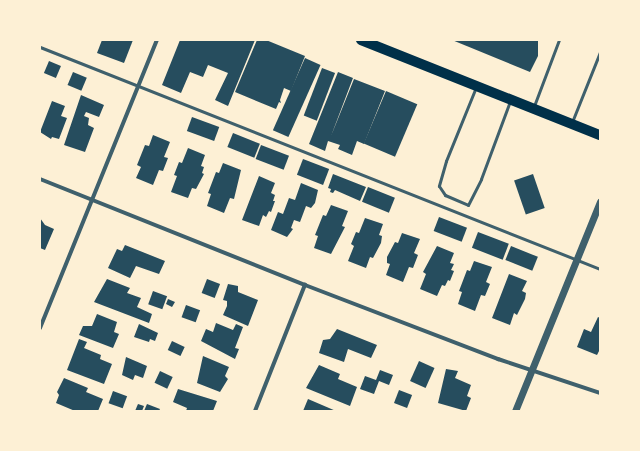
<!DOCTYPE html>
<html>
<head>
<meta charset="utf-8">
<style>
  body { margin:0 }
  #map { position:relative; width:640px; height:451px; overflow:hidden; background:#fdf0d5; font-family:Mulish,sans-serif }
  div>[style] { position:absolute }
  .building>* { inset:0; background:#264d5e; transform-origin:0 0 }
  .service>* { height:3px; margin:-1.5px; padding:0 1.5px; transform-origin:1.5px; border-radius:1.5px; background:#3f606c }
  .minor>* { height:4px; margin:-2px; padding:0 2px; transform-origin:2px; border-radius:2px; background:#3f606c }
  .tertiary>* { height:7px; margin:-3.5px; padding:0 3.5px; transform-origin:3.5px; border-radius:3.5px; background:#3f606c }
  .primary>* { height:10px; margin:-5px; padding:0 5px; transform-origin:5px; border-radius:5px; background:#003049 }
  span { translate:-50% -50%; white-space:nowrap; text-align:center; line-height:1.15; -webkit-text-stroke:3.5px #fdf0d5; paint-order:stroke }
  .frame { position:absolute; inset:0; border:41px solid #fdf0d5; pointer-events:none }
</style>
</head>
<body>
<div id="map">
  <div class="building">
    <i style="clip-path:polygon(102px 40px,133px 40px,124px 63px,97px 53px)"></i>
    <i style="clip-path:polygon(180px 40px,255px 40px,228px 106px,215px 100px,228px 73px,208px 65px,203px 77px,190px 72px,181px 93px,162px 85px)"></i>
    <i style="clip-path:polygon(257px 40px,266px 40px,305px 56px,291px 91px,284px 88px,280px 100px,281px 103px,279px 102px,276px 109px,235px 92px)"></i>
    <i style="clip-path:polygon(452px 40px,538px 40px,538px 56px,530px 72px)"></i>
    <i style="left:305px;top:58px;width:17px;height:79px;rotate:24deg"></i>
    <i style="left:49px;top:61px;width:13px;height:13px;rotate:23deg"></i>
    <i style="left:322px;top:68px;width:14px;height:51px;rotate:21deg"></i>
    <i style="left:73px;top:72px;width:15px;height:14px;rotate:23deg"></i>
    <i style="clip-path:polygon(338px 72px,353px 78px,331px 136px,354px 79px,385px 91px,364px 144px,357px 141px,352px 155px,338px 149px,340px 145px,328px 141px,325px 151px,309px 144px)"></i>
    <i style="left:386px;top:91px;width:34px;height:57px;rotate:23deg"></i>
    <i style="clip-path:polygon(81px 95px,104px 105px,99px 117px,86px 112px,84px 116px,89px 118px,88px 125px,94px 128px,85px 152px,64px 145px)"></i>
    <i style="clip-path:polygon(52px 101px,65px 106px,61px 116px,67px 118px,59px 139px,52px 137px,51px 139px,40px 132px)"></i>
    <i style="left:192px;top:117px;width:29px;height:15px;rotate:20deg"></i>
    <i style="left:233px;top:133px;width:29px;height:15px;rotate:22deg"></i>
    <i style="clip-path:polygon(153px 135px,170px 142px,164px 157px,168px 158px,163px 171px,159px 170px,153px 185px,136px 178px,141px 167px,137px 165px,145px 145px,149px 146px)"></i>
    <i style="left:261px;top:145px;width:30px;height:15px;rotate:21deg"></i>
    <i style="clip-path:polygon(188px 148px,205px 155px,201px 166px,204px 167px,202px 173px,204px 174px,196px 189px,192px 188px,188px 198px,171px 192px,177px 176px,174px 175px,179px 162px,182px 163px)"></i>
    <i style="left:303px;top:159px;width:28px;height:17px;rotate:21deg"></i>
    <i style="clip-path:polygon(223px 163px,241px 170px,234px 199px,230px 198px,224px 213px,207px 206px,211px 194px,208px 193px,216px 172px,219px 173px)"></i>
    <i style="clip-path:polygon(333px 174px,366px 187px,360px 201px,335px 190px,333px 193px,330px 192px,331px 189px,328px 188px)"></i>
    <i style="left:533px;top:174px;width:36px;height:20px;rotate:71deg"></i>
    <i style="clip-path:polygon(259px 176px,275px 183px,271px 193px,275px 195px,273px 201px,275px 201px,271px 212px,269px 211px,266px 217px,263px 215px,259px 226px,242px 220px)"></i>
    <i style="clip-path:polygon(301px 183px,318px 190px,315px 203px,311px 208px,306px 206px,300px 222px,294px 220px,291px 228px,293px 229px,287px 237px,271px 230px,278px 212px,283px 214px,289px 198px,295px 200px)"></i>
    <i style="left:368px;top:187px;width:29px;height:16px;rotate:22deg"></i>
    <i style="clip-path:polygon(331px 205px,348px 211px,342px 226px,345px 227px,331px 254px,314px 248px,318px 236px,315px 235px,323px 215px,326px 216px)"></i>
    <i style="left:439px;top:217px;width:30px;height:15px;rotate:21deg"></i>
    <i style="clip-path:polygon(40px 218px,45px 225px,54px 229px,45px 250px,40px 248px)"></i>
    <i style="clip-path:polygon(365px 218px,383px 224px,379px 235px,382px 236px,381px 243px,373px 258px,370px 257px,366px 268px,348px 261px,354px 246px,351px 244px,356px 232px,359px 233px)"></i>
    <i style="left:478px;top:232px;width:33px;height:17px;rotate:21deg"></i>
    <i style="clip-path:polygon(402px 233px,420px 239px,414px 253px,418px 255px,413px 268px,409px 267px,403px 282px,386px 275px,390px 264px,387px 263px,387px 257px,395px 242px,398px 243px)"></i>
    <i style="clip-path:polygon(125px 245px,165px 261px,159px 274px,136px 266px,130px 278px,108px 268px,117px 249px,122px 251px)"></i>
    <i style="clip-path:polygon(437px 246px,454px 253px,450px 263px,454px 264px,451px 270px,454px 271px,450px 281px,448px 280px,445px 286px,442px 285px,437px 296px,420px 289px,426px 274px,423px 272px)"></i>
    <i style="left:511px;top:246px;width:29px;height:15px;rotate:22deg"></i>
    <i style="clip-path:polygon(474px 261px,492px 267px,486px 282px,490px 284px,485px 296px,481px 295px,475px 311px,458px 304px,462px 292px,459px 291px,467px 270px,470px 271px)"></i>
    <i style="clip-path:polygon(509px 274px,527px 281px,522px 291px,526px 293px,525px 299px,517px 315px,514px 313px,510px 325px,492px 318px)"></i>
    <i style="clip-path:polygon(107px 279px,130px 288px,127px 293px,141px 298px,137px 307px,152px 314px,149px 323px,94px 302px)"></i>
    <i style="left:207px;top:279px;width:14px;height:15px;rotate:21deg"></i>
    <i style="clip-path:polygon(228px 284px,238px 286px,238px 292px,258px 300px,248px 326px,223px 315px,227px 306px,227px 301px,223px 300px)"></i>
    <i style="left:153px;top:291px;width:15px;height:14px;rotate:20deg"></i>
    <i style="clip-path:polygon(168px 299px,175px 302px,172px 307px,166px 304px)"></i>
    <i style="left:186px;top:305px;width:15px;height:13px;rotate:20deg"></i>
    <i style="clip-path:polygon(97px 314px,117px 322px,114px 332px,119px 334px,113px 348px,79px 335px,83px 326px,92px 326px)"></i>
    <i style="clip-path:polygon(598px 317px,600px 318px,600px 349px,597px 355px,577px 347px,584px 329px,591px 332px)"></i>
    <i style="clip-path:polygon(216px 323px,233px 330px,236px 324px,243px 327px,235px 348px,239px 349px,235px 359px,201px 341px,206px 329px,213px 332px)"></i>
    <i style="clip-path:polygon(139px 324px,158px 333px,155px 341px,150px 339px,149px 342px,134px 337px)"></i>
    <i style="clip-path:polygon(337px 329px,377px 345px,371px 358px,348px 349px,344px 362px,319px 353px,323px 340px,330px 339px)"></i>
    <i style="clip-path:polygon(79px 339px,87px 342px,84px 348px,101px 355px,100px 359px,112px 364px,104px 384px,67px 370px)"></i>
    <i style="left:172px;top:341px;width:14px;height:10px;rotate:25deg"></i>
    <i style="clip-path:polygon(203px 356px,229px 367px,225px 376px,228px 379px,220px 392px,197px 383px)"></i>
    <i style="clip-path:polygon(126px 357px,147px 366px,143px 378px,135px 375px,133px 380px,122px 375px)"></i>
    <i style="left:419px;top:361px;width:17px;height:22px;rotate:24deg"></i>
    <i style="clip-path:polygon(319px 365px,340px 374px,338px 379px,357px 387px,350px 406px,306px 388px)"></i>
    <i style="clip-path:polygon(446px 369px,458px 371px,455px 378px,471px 385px,467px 396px,471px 398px,466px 411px,438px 403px)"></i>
    <i style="clip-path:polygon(380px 370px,393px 375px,389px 385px,379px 381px,374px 394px,360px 389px,365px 376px,376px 380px)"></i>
    <i style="left:160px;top:371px;width:14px;height:13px;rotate:25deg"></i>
    <i style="clip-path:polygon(64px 378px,88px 388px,86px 392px,103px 399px,98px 411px,75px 411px,56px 403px,59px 395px,57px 392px)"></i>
    <i style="clip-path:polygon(178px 389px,217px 401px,213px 411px,186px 411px,187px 408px,173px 402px)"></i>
    <i style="left:399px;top:390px;width:14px;height:14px;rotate:21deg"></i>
    <i style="left:113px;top:391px;width:15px;height:13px;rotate:20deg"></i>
    <i style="clip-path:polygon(308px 399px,336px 411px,303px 411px)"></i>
    <i style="clip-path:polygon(138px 404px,144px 406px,142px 411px,135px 411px)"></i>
    <i style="clip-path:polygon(147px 404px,160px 409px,159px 411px,144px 411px)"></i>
  </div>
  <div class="service">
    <i style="left:40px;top:47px;width:602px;rotate:21.62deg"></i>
    <i style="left:476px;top:87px;width:80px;rotate:112.1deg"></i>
    <i style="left:446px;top:161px;width:26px;rotate:106deg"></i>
    <i style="left:439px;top:186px;width:11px;rotate:56deg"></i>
    <i style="left:445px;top:195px;width:25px;rotate:23deg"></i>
    <i style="left:468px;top:205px;width:29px;rotate:-63deg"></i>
    <i style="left:481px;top:179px;width:83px;rotate:-69.6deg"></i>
    <i style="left:534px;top:106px;width:71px;rotate:-69.3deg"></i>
    <i style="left:572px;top:122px;width:75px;rotate:-68.2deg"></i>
  </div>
  <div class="minor">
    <i style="left:40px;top:179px;width:285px;rotate:21.8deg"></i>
    <i style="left:305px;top:285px;width:207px;rotate:21deg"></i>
    <i style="left:498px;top:359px;width:108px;rotate:18.4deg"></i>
    <i style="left:40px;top:328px;width:311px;rotate:-67.9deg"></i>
    <i style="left:255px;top:411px;width:136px;rotate:-68.4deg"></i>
  </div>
  <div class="tertiary">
    <i style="left:515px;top:411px;width:226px;rotate:-67.9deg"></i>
  </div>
  <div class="primary">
    <i style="left:361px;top:40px;width:257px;rotate:21.7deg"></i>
  </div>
  <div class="frame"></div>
</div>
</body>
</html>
